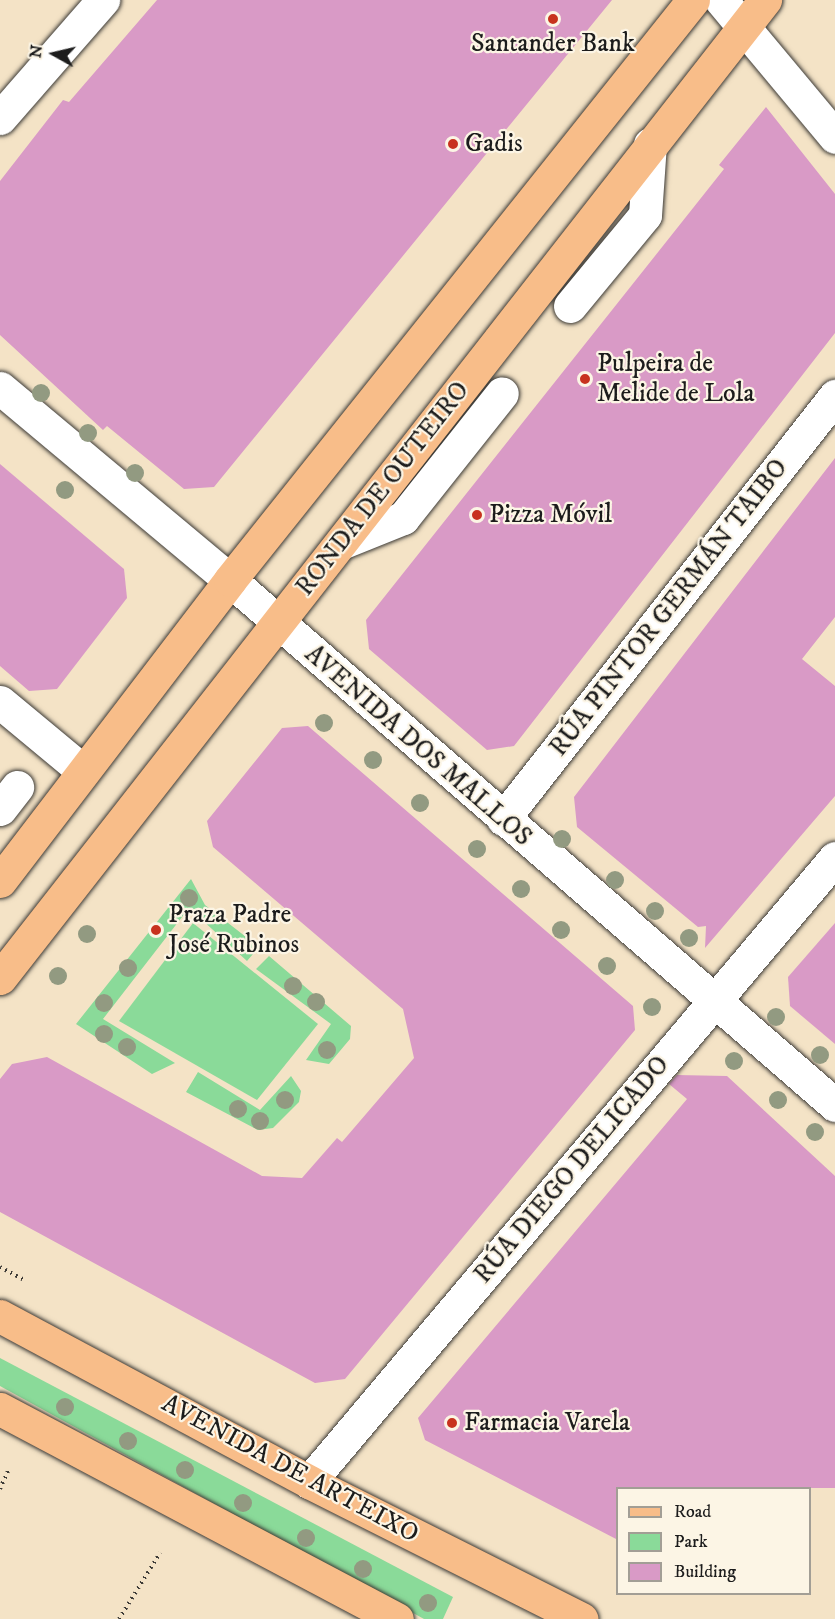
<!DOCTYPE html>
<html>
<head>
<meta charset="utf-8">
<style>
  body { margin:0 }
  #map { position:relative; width:835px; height:1619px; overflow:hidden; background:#f4e3c6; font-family:"IM FELL DW Pica",serif }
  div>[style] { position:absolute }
  .green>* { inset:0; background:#8ada99 }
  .building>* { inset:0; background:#d99ac6 }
  .path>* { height:4px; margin-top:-2px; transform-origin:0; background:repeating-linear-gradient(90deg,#3c3a36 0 1.5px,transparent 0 6px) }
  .roads { filter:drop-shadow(0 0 2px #3c3a36) drop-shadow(0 0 2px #3c3a36) }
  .minor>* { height:33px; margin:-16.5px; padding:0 16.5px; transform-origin:16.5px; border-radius:16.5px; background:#fff }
  .major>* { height:33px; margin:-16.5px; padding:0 16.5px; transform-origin:16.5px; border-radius:16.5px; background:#f8bd89 }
  .trees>* { width:18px; height:18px; margin:-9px; border-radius:50%; background:#929a81 }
  .dots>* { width:16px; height:16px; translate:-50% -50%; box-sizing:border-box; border:3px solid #fcf5e5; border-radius:50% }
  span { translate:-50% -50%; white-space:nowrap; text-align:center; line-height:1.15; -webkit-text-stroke:4.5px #fcf5e5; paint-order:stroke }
  .poi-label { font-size:26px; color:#1c1c1c }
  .left { translate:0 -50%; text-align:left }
  .street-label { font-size:26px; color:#1c1c1c }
  .legend { position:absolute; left:616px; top:1487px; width:195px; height:108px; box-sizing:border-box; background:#fcf5e5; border:2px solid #a29e95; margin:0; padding:8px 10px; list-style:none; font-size:18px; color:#1c1c1c }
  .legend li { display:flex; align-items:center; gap:12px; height:30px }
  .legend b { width:30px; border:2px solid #a29e95 }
  .north { position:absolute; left:24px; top:24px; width:60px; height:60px; -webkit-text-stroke:4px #fcf5e5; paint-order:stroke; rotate:278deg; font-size:16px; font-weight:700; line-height:24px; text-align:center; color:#1c1c1c }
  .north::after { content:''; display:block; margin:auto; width:21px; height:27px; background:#1c1c1c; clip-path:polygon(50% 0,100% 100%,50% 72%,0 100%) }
</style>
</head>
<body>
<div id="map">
  <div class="green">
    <i style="clip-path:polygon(191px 879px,205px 905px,259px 947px,247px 961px,189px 908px,103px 1019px,175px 1063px,152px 1074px,76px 1024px)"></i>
    <i style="clip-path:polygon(193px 923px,318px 1024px,257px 1100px,119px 1021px)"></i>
    <i style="clip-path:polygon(269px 956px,351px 1026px,350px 1039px,329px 1064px,306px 1060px,331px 1024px,256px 969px)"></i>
    <i style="clip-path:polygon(198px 1072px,260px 1110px,291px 1076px,301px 1091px,299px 1102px,273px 1128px,258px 1130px,186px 1092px)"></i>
    <i style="clip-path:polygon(0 1358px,453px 1597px,443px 1619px,424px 1619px,0 1386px)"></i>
  </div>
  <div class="building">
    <i style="clip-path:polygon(157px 0,612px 0,214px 487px,184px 489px,107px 426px,103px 430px,0 335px,0 181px,63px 100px,69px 102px)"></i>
    <i style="clip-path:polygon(766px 107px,835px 194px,835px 333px,514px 746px,487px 750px,369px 649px,366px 620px,724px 169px,719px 165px)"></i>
    <i style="clip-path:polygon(835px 458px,835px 617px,802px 659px,835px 686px,835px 796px,705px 948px,706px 926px,698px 927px,577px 827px,574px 797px)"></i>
    <i style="clip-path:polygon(0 464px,124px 569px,127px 598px,57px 689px,29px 691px,0 666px)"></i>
    <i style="clip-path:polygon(308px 726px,633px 1006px,635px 1030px,345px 1379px,315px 1383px,0 1212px,0 1079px,12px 1064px,47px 1057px,262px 1176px,302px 1178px,337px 1138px,342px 1142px,414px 1058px,403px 1009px,213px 847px,207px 821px,282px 728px)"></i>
    <i style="clip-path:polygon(835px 923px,835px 1044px,790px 1006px,788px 977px)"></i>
    <i style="clip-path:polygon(677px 1075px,727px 1076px,835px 1176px,835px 1488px,618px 1488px,618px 1540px,425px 1440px,418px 1418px,687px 1099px,669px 1084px)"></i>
  </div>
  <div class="path">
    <i style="left:0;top:1267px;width:27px;rotate:28deg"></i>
    <i style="left:0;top:1489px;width:22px;rotate:-66deg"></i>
    <i style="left:119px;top:1619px;width:78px;rotate:-58.2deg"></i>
  </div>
  <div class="roads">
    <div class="minor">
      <i style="left:721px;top:0;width:178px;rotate:50.2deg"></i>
      <i style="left:0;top:118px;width:157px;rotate:-48.9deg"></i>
      <i style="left:570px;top:306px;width:118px;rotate:-50.5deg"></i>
      <i style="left:645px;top:215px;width:71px;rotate:-86deg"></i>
      <i style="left:0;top:388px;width:300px;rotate:39.9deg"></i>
      <i style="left:230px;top:580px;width:801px;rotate:40.95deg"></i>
      <i style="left:341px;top:543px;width:67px;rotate:-22deg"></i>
      <i style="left:403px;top:518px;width:159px;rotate:-51.6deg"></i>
      <i style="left:0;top:702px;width:108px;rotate:39.7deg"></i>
      <i style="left:0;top:809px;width:28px;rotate:-52deg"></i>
      <i style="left:503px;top:819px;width:538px;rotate:-51.87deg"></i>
      <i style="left:309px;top:1482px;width:816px;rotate:-49.87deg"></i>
    </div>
    <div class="major">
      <i style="left:0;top:881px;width:379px;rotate:-52.6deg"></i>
      <i style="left:230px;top:580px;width:742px;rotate:-51.4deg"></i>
      <i style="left:0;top:978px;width:1242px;rotate:-51.97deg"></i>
      <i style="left:0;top:1316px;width:351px;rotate:28.2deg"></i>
      <i style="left:309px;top:1482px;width:305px;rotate:26.7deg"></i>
      <i style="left:0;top:1409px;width:449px;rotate:27.9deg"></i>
    </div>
  </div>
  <div class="trees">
    <i style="left:41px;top:393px"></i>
    <i style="left:88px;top:433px"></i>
    <i style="left:135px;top:473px"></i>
    <i style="left:65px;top:490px"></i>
    <i style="left:324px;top:723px"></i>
    <i style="left:373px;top:760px"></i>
    <i style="left:420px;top:803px"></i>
    <i style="left:562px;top:839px"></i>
    <i style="left:477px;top:849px"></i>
    <i style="left:615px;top:880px"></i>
    <i style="left:521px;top:889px"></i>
    <i style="left:189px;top:898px"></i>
    <i style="left:655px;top:911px"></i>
    <i style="left:561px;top:930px"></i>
    <i style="left:87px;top:934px"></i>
    <i style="left:689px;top:938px"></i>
    <i style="left:607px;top:966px"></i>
    <i style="left:128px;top:968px"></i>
    <i style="left:58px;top:976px"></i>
    <i style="left:293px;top:986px"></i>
    <i style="left:316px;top:1002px"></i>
    <i style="left:104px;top:1003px"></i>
    <i style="left:652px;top:1007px"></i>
    <i style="left:776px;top:1017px"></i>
    <i style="left:104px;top:1034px"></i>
    <i style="left:127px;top:1047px"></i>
    <i style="left:327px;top:1050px"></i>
    <i style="left:820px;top:1055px"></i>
    <i style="left:734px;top:1061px"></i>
    <i style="left:285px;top:1100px"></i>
    <i style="left:778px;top:1100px"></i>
    <i style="left:238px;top:1109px"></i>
    <i style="left:260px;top:1121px"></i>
    <i style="left:815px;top:1132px"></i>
    <i style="left:65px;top:1407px"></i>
    <i style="left:128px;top:1441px"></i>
    <i style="left:185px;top:1470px"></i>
    <i style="left:243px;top:1503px"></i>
    <i style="left:306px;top:1538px"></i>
    <i style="left:363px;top:1569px"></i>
    <i style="left:428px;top:1603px"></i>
  </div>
  <div class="dots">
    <i style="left:553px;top:19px;background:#c8321e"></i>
    <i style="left:453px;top:144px;background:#c8321e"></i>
    <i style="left:585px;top:379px;background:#c8321e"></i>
    <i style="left:477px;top:515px;background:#c8321e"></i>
    <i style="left:156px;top:930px;background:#c8321e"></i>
    <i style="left:452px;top:1423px;background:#c8321e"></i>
  </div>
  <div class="poi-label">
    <span style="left:553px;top:44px">Santander Bank</span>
    <span class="left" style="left:465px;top:144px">Gadis</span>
    <span class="left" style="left:597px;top:379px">Pulpeira de<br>Melide de Lola</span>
    <span class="left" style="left:489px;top:515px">Pizza Móvil</span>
    <span class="left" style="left:168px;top:930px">Praza Padre<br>José Rubinos</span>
    <span class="left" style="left:464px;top:1423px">Farmacia Varela</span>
  </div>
  <div class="street-label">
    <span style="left:383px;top:489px;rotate:-52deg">RONDA DE OUTEIRO</span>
    <span style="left:669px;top:608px;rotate:-52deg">RÚA PINTOR GERMÁN TAIBO</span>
    <span style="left:418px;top:746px;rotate:41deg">AVENIDA DOS MALLOS</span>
    <span style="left:572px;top:1170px;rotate:-50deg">RÚA DIEGO DELICADO</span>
    <span style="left:290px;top:1469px;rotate:28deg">AVENIDA DE ARTEIXO</span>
  </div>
  <ul class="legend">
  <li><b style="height:8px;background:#f8bd89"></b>Road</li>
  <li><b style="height:16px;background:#8ada99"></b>Park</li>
  <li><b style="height:16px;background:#d99ac6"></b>Building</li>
  </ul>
  <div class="north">N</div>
</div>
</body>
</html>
